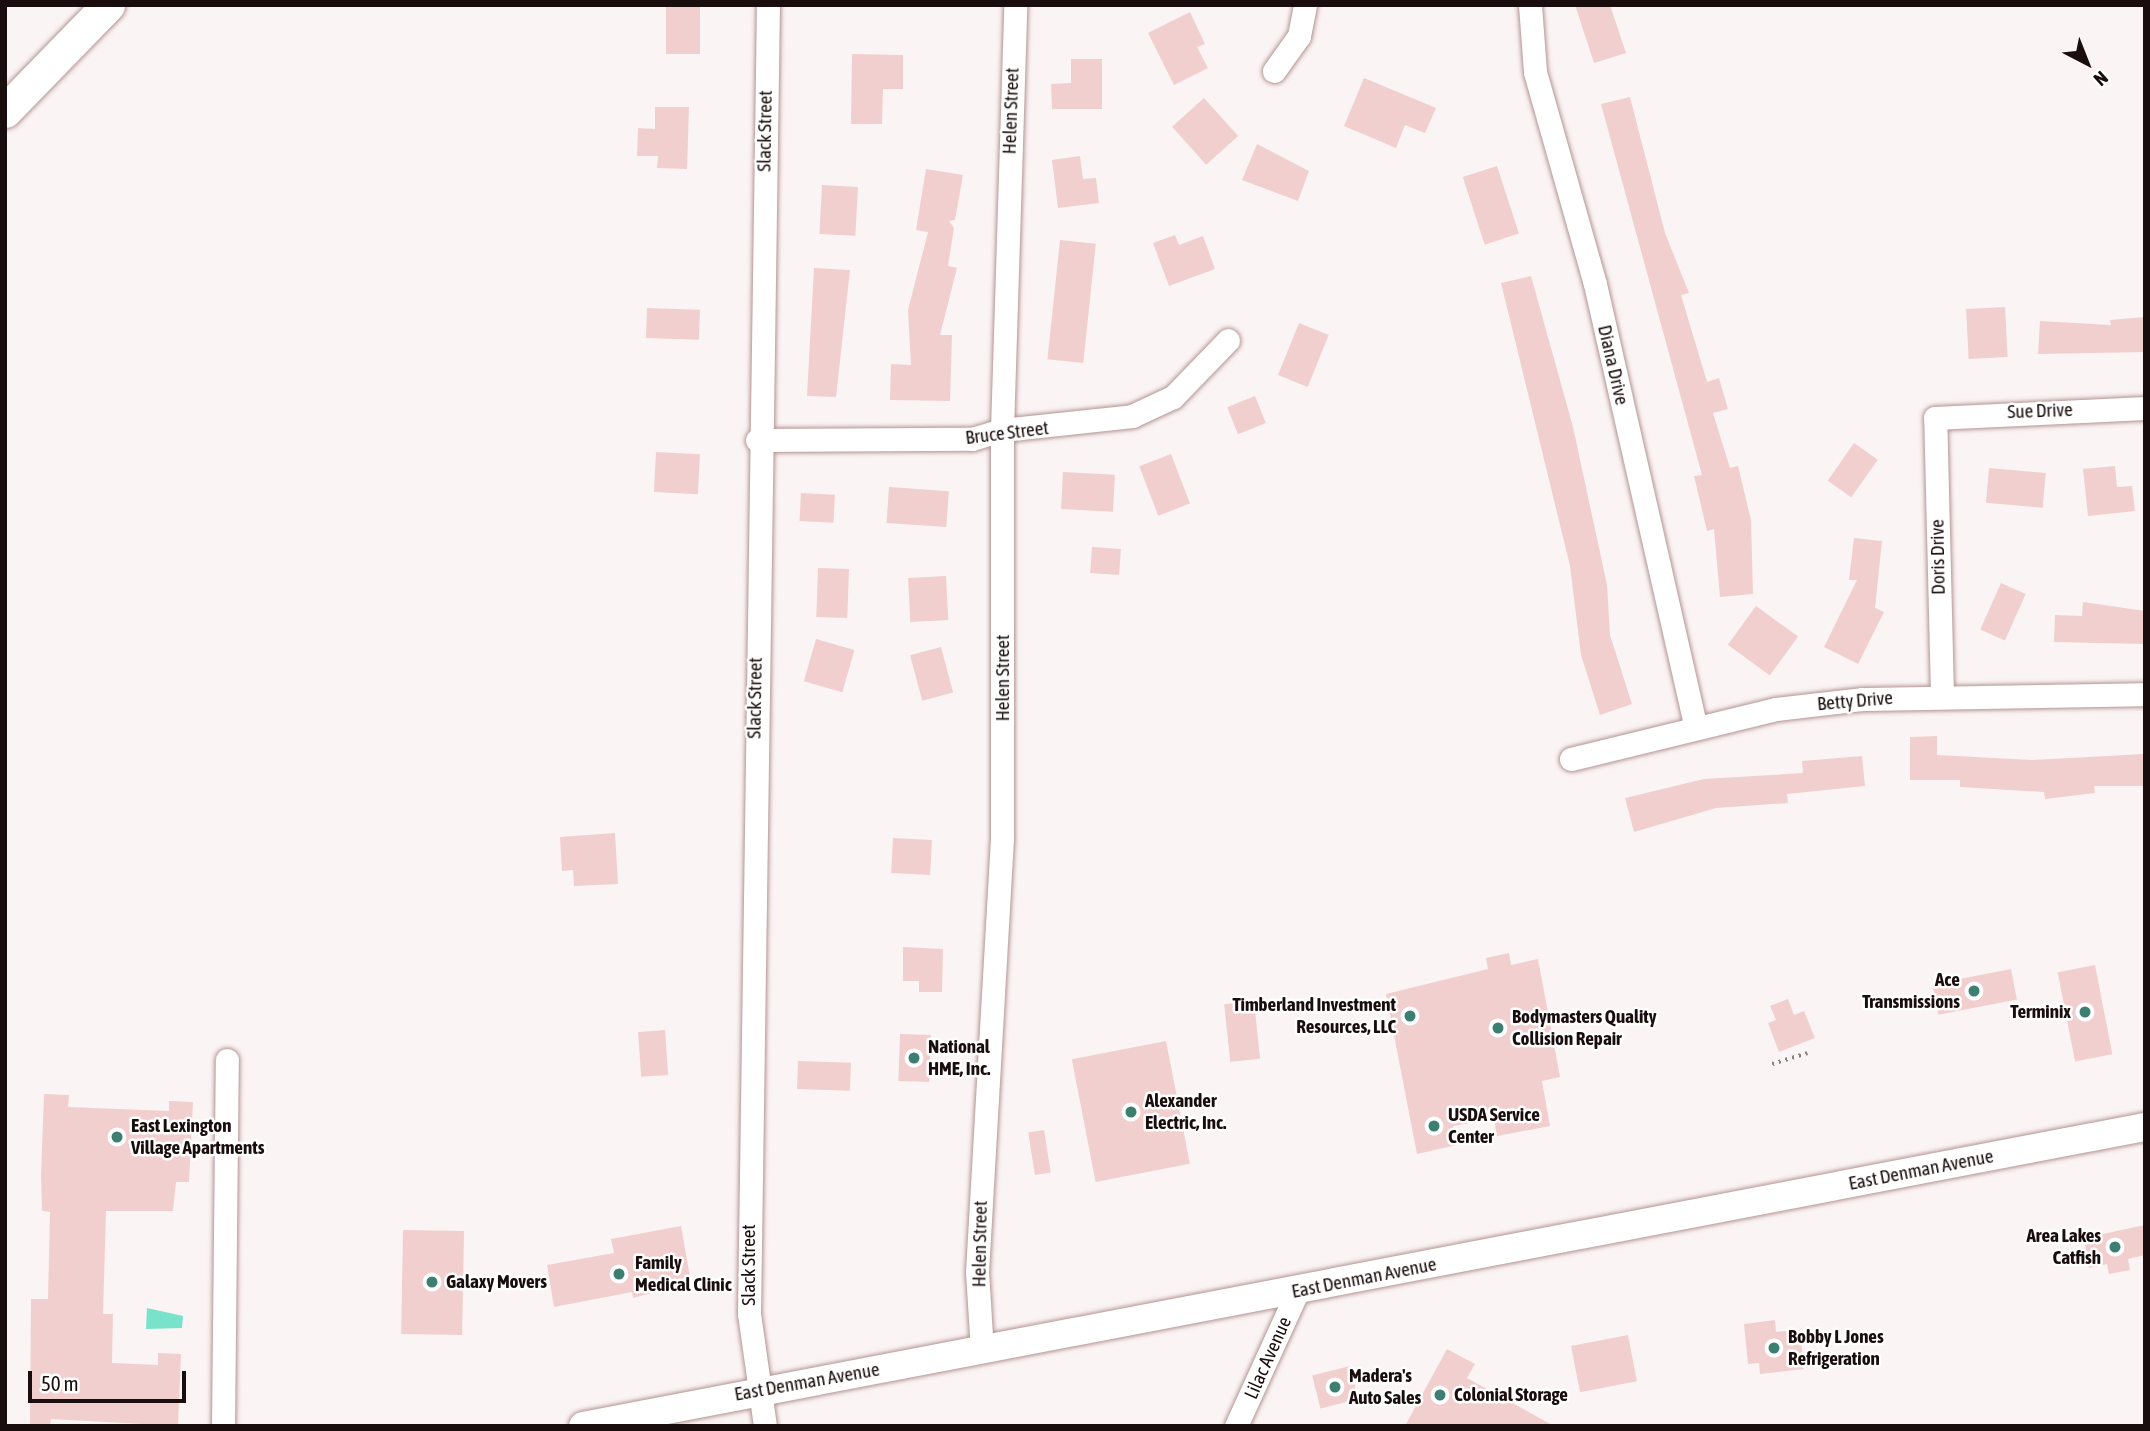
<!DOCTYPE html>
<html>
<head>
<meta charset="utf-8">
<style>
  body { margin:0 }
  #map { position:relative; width:2150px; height:1431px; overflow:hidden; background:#fbf4f4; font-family:"Asap Condensed",sans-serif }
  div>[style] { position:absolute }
  .water>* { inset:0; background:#79e2cb }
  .building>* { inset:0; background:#f1cfce; transform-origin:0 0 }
  .path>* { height:3.5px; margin-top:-1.75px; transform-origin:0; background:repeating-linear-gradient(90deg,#8a8080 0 2px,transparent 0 7px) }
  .roads { filter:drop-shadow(0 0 2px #b49493) drop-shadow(0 0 2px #b49493) }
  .minor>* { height:23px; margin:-11.5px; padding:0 11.5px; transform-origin:11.5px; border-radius:11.5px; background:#fff }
  .major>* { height:28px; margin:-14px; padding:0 14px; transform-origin:14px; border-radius:14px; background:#fff }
  .highway>* { height:33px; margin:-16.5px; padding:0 16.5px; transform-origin:16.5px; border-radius:16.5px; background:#fff }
  .dots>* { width:19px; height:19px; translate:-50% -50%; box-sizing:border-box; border:4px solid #fff; border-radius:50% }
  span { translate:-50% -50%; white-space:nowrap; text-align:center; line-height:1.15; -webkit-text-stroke:5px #fff; paint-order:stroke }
  .street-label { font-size:19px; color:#190d0d }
  .poi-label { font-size:19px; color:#190d0d; font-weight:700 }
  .right { translate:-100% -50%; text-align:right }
  .left { translate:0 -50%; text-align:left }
  .frame { position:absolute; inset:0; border:7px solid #190d0d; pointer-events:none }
  .north { position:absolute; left:2052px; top:28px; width:70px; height:70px; -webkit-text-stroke:5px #fff; paint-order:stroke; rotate:138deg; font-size:19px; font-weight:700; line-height:28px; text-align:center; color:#190d0d }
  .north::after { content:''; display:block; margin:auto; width:24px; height:32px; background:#190d0d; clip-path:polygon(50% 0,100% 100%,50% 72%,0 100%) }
  .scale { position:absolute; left:28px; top:1371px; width:158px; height:32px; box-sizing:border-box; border:4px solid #190d0d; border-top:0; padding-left:9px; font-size:21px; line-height:24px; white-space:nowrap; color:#190d0d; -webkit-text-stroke:5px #fff; paint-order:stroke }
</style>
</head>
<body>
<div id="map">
  <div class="water">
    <i style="clip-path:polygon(147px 1308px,183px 1316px,182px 1328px,146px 1329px)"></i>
  </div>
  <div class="building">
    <i style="left:666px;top:5px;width:34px;height:49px"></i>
    <i style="clip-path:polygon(1575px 5px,1610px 5px,1626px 53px,1594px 63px)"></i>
    <i style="clip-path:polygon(1190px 12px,1205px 44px,1197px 47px,1208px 68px,1174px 85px,1148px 33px)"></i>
    <i style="clip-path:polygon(852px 54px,903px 55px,903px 89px,883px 89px,882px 124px,851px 124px)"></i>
    <i style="clip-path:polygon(1071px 59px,1102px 59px,1102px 109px,1052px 109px,1051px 84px,1071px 83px)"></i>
    <i style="clip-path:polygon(1364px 78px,1436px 108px,1425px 133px,1405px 125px,1396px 148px,1344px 126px)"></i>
    <i style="clip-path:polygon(1630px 97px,1665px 233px,1689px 293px,1681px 295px,1707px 382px,1719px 378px,1728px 409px,1713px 413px,1730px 468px,1738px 466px,1751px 520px,1753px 594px,1720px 597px,1714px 529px,1707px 531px,1694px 476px,1702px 475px,1601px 104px)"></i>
    <i style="left:1204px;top:98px;width:51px;height:43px;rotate:48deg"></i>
    <i style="clip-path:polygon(655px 107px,689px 107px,687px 169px,657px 168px,658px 156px,637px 156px,638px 128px,655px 129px)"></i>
    <i style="clip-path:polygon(1257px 144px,1309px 171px,1298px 201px,1242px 180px)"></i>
    <i style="clip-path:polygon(1080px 156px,1083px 179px,1096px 178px,1099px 203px,1058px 208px,1052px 160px)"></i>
    <i style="left:1497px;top:166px;width:71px;height:36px;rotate:72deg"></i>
    <i style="clip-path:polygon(926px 169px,963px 175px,955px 220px,949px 221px,954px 228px,948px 266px,957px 268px,940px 335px,952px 335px,950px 401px,890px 400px,891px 364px,911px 365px,908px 310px,928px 232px,916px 230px)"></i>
    <i style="left:822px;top:185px;width:36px;height:49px;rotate:3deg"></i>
    <i style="clip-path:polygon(1175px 235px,1179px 245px,1203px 236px,1215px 269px,1169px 286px,1153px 243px)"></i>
    <i style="left:1060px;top:240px;width:36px;height:120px;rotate:6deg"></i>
    <i style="clip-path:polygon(814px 268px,850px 270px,836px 397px,807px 396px)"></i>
    <i style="clip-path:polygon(1531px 276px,1573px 427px,1607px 585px,1610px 635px,1632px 704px,1600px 715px,1581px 655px,1570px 566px,1501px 283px)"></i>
    <i style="left:2005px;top:307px;width:50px;height:39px;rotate:87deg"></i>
    <i style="left:647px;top:308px;width:53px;height:30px;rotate:2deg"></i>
    <i style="clip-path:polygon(2145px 317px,2145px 352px,2038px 354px,2040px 321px,2111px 325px,2110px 320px)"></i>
    <i style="left:1299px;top:323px;width:32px;height:56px;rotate:22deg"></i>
    <i style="left:1255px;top:396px;width:29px;height:30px;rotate:68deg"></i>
    <i style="left:1854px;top:443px;width:29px;height:46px;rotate:35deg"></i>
    <i style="left:656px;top:452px;width:44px;height:40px;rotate:3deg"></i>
    <i style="left:1171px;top:454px;width:53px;height:34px;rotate:69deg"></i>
    <i style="clip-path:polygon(2115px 466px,2117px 487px,2132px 486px,2135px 511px,2088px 516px,2083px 469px)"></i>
    <i style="left:1989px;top:468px;width:57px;height:35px;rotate:5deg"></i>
    <i style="left:1063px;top:472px;width:52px;height:37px;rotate:3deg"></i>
    <i style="left:889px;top:487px;width:60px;height:36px;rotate:4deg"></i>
    <i style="left:801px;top:493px;width:34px;height:28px;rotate:3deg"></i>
    <i style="clip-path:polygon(1854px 538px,1882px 541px,1875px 608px,1884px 612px,1858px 664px,1824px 647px,1857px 580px,1849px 580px)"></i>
    <i style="left:1092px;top:547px;width:29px;height:26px;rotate:4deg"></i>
    <i style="left:818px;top:568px;width:31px;height:49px;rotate:2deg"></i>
    <i style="left:946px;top:576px;width:44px;height:38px;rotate:87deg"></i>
    <i style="left:2001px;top:583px;width:27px;height:51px;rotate:24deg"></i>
    <i style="clip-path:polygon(2083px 602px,2145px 611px,2145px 644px,2054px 642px,2055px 615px,2082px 616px)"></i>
    <i style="left:1756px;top:606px;width:52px;height:48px;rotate:36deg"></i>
    <i style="left:816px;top:639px;width:40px;height:44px;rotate:16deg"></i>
    <i style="left:941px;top:647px;width:47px;height:32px;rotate:75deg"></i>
    <i style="clip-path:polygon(1937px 736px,1937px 755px,2032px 760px,2145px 754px,2145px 786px,2094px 786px,2095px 793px,2045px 799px,2044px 792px,1960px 787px,1960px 780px,1910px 780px,1910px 737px)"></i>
    <i style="clip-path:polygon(1862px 756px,1865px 786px,1787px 794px,1788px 803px,1716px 808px,1634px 832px,1625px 798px,1704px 779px,1803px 773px,1802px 761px)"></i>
    <i style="clip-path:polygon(615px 833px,618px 884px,574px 886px,573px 870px,562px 871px,560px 837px)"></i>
    <i style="left:893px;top:838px;width:39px;height:35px;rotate:3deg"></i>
    <i style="clip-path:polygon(903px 947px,943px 949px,942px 992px,919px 992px,919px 981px,903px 981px)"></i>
    <i style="clip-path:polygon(1509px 953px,1511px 965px,1538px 959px,1560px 1077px,1542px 1081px,1550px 1126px,1497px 1136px,1494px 1119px,1453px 1126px,1457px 1145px,1417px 1154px,1386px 994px,1488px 969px,1486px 958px)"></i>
    <i style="left:2095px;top:965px;width:91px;height:38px;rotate:79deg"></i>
    <i style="left:2011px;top:969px;width:31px;height:80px;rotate:79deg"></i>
    <i style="clip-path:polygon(1788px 999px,1794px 1015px,1804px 1011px,1815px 1038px,1779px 1052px,1768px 1023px,1776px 1020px,1770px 1006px)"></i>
    <i style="left:1254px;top:1001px;width:58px;height:30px;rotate:84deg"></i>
    <i style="left:665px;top:1030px;width:45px;height:27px;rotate:86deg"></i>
    <i style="left:900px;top:1034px;width:31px;height:47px;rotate:2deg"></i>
    <i style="left:1166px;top:1041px;width:125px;height:96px;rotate:79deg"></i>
    <i style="left:798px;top:1061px;width:53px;height:28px;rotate:2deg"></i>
    <i style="clip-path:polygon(44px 1094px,69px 1095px,68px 1107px,169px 1111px,169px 1101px,193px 1102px,189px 1182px,176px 1182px,173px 1211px,106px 1211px,103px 1314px,113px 1314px,112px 1363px,158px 1365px,158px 1353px,181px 1354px,178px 1426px,51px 1419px,50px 1426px,30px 1426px,31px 1299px,48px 1299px,50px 1212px,42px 1211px,41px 1175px)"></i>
    <i style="left:1044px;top:1130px;width:43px;height:16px;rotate:81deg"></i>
    <i style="clip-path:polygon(2145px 1225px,2145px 1255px,2128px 1259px,2130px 1270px,2109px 1274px,2107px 1264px,2089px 1268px,2084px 1238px)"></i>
    <i style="clip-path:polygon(681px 1226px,691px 1282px,633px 1298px,632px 1292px,554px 1307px,547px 1265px,614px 1253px,611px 1239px)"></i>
    <i style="left:403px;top:1230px;width:61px;height:104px;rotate:1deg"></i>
    <i style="clip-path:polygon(1775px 1320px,1776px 1332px,1800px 1330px,1804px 1369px,1760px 1374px,1759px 1363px,1748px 1364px,1744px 1324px)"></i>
    <i style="left:1628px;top:1335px;width:47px;height:58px;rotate:79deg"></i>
    <i style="clip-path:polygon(1447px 1349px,1475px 1364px,1467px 1378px,1554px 1426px,1405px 1426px)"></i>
    <i style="left:1350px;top:1366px;width:34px;height:39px;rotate:76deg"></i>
  </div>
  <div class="path">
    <i style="left:1772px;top:1064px;width:37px;rotate:-17deg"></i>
  </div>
  <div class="roads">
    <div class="minor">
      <i style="left:1530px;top:5px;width:67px;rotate:85.7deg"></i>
      <i style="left:1535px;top:72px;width:220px;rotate:74.2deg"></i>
      <i style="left:1595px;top:284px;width:454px;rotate:77.2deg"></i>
      <i style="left:1274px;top:71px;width:43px;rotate:-54.5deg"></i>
      <i style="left:1299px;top:36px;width:32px;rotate:-79deg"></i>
      <i style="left:757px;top:440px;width:215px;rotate:-0.3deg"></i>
      <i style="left:972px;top:439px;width:31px;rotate:-17deg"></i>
      <i style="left:1002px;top:430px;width:131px;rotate:-6.1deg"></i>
      <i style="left:1132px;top:416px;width:45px;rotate:-24.9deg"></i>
      <i style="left:1173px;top:397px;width:79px;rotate:-46deg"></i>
      <i style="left:1942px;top:695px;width:277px;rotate:-91.4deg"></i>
      <i style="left:1935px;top:418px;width:210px;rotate:-2.7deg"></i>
      <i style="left:1571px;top:759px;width:211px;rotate:-13.7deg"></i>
      <i style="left:1776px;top:709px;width:88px;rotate:-6.6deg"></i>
      <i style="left:1863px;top:699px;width:282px;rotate:-1deg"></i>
      <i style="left:982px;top:1351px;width:79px;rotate:-93.6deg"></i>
      <i style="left:977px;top:1272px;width:434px;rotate:-86.7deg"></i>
      <i style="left:1002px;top:839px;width:409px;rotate:-90deg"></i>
      <i style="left:1002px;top:430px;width:425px;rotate:-88.2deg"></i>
      <i style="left:223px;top:1426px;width:366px;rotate:-89.4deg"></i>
      <i style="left:765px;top:1426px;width:113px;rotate:-98.1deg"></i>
      <i style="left:749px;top:1314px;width:1309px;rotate:-89.17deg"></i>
      <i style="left:1236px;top:1426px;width:149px;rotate:-65.5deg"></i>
    </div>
    <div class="major">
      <i style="left:583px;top:1426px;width:1590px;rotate:-10.84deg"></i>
    </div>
    <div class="highway">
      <i style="left:5px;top:111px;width:148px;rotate:-45.8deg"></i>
    </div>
  </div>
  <div class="dots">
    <i style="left:1974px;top:991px;background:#3c7f71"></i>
    <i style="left:2085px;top:1012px;background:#3c7f71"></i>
    <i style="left:1410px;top:1016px;background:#3c7f71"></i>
    <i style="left:1498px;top:1028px;background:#3c7f71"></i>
    <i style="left:914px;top:1058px;background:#3c7f71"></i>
    <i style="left:1131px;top:1112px;background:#3c7f71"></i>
    <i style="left:1434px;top:1126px;background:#3c7f71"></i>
    <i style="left:117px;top:1137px;background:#3c7f71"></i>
    <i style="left:2115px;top:1247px;background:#3c7f71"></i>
    <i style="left:619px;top:1274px;background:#3c7f71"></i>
    <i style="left:432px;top:1282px;background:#3c7f71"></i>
    <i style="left:1774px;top:1348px;background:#3c7f71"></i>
    <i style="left:1335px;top:1387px;background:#3c7f71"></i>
    <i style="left:1440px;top:1395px;background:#3c7f71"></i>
  </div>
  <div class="street-label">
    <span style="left:1011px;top:111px;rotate:-88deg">Helen Street</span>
    <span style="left:765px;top:131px;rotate:-89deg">Slack Street</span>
    <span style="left:1613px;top:365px;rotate:77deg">Diana Drive</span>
    <span style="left:2040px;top:411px;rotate:-2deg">Sue Drive</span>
    <span style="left:1007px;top:433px;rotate:-7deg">Bruce Street</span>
    <span style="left:1938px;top:557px;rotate:-91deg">Doris Drive</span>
    <span style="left:1003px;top:678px;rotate:-90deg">Helen Street</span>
    <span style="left:755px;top:698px;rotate:-89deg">Slack Street</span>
    <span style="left:1855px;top:701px;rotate:-5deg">Betty Drive</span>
    <span style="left:1921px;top:1170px;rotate:-11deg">East Denman Avenue</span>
    <span style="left:980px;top:1244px;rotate:-89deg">Helen Street</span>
    <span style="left:749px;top:1265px;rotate:-90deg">Slack Street</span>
    <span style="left:1364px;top:1278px;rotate:-11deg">East Denman Avenue</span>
    <span style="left:1268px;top:1358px;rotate:-66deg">Lilac Avenue</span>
    <span style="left:807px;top:1382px;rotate:-10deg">East Denman Avenue</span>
  </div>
  <div class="poi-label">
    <span class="right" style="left:1960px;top:991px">Ace<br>Transmissions</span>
    <span class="right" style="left:1396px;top:1016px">Timberland Investment<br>Resources, LLC</span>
    <span class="right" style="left:2071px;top:1012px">Terminix</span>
    <span class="left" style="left:1512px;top:1028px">Bodymasters Quality<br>Collision Repair</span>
    <span class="left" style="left:928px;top:1058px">National<br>HME, Inc.</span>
    <span class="left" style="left:1145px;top:1112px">Alexander<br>Electric, Inc.</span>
    <span class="left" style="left:1448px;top:1126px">USDA Service<br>Center</span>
    <span class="left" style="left:131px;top:1137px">East Lexington<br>Village Apartments</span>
    <span class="right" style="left:2101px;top:1247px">Area Lakes<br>Catfish</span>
    <span class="left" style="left:635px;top:1274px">Family<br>Medical Clinic</span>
    <span class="left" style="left:446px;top:1282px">Galaxy Movers</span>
    <span class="left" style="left:1788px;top:1348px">Bobby L Jones<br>Refrigeration</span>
    <span class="left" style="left:1349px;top:1387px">Madera's<br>Auto Sales</span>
    <span class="left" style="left:1454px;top:1395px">Colonial Storage</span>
  </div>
  <div class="frame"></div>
  <div class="north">N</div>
  <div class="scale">50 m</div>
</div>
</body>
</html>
